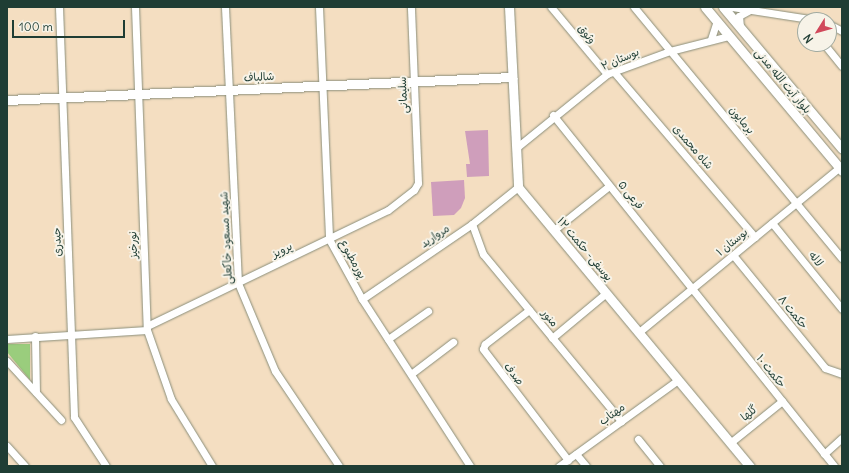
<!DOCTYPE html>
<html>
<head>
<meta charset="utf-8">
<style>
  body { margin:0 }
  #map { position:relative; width:849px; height:473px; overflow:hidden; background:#f4dec1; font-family:Delius,"Playpen Sans Arabic",sans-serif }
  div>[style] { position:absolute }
  .green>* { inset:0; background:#9acd7d }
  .building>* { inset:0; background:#cf9ebb }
  .roads { filter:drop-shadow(0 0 1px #8a8e7a) drop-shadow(0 0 1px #8a8e7a) }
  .minor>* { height:7px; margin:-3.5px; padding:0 3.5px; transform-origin:3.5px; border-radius:3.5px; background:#fff }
  .tertiary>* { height:9px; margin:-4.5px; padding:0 4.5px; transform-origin:4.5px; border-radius:4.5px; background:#fff }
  span { translate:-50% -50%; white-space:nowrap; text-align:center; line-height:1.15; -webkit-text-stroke:4px #f7f3e8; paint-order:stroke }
  .street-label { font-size:11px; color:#1f3d34 }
  .frame { position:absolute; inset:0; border:8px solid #1f3d34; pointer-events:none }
  .north { position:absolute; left:797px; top:12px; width:40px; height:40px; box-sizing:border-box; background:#f7f3e8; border:1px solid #a1aaa0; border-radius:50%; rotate:233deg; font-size:11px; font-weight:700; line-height:16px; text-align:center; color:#1f3d34 }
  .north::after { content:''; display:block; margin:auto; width:14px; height:18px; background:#d1495b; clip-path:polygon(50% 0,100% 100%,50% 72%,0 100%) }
  .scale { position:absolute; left:12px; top:20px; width:113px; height:18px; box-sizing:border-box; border:2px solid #1f3d34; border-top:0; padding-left:5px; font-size:12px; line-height:14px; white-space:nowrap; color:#1f3d34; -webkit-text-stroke:3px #f7f3e8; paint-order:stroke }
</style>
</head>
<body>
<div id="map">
  <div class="green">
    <i style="clip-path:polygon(7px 344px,30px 344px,30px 380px,7px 352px)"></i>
  </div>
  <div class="building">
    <i style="clip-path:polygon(488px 130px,489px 176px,467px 177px,466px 164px,470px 164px,465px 131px)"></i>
    <i style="clip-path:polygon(464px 180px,465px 198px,461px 208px,454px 215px,433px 216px,431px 182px)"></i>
  </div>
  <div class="roads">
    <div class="minor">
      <i style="left:59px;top:7px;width:410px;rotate:87.9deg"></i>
      <i style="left:74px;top:417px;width:59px;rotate:56.9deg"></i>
      <i style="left:135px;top:7px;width:323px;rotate:87.9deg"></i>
      <i style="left:147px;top:330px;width:73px;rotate:70.8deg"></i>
      <i style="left:171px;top:399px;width:79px;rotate:58.5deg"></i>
      <i style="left:225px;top:7px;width:276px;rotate:87.3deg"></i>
      <i style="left:238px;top:283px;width:95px;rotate:67.2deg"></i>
      <i style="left:275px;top:371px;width:115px;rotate:56deg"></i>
      <i style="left:319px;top:7px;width:232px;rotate:87.5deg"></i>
      <i style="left:329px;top:239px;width:68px;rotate:61.2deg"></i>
      <i style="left:362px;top:299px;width:199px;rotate:57.1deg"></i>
      <i style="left:551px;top:7px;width:87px;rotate:50.1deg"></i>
      <i style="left:634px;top:7px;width:326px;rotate:50.4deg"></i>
      <i style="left:732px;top:7px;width:85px;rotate:8.8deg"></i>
      <i style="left:829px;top:24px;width:15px;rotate:28deg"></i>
      <i style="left:740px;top:27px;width:11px;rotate:-95deg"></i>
      <i style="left:739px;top:16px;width:13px;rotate:-29deg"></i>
      <i style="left:711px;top:39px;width:19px;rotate:-72deg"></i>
      <i style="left:824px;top:44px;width:28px;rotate:51deg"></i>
      <i style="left:614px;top:72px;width:217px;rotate:49.5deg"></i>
      <i style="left:553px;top:115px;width:450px;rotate:51.3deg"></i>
      <i style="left:516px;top:148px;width:117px;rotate:-39.1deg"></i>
      <i style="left:607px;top:74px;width:67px;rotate:-20.1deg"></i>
      <i style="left:670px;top:51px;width:61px;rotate:-14.3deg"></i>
      <i style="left:772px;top:223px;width:111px;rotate:50.9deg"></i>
      <i style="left:472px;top:224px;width:32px;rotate:70deg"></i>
      <i style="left:483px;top:254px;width:217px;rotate:50.4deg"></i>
      <i style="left:554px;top:230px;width:70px;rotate:-38.7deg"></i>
      <i style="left:733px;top:255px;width:146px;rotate:50.8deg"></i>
      <i style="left:825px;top:368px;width:18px;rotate:19deg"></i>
      <i style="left:362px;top:299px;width:133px;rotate:-34.3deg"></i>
      <i style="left:472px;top:224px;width:59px;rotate:-38.8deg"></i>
      <i style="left:529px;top:310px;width:56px;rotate:142.3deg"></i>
      <i style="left:485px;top:344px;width:5px;rotate:112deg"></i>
      <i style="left:483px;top:349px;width:140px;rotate:52.6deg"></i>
      <i style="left:147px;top:326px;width:267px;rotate:-25.7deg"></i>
      <i style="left:388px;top:210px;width:33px;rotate:-38deg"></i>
      <i style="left:414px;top:190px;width:8px;rotate:-60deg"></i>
      <i style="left:418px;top:183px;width:176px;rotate:-92.3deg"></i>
      <i style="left:639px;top:332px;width:259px;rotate:-39.4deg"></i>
      <i style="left:35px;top:336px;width:56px;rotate:89deg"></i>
      <i style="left:552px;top:338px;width:70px;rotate:-39.8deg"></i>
      <i style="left:7px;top:339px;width:140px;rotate:-3.7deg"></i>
      <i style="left:388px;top:339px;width:49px;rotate:-35deg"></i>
      <i style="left:7px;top:361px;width:80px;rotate:47.5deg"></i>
      <i style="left:411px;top:374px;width:53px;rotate:-37.3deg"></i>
      <i style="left:638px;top:439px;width:35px;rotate:51deg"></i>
      <i style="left:730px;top:443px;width:67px;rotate:-38.9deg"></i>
      <i style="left:7px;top:446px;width:27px;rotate:48deg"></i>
      <i style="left:576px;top:454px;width:16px;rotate:50deg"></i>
      <i style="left:824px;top:454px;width:24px;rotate:-42deg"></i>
      <i style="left:559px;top:466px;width:147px;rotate:-35.9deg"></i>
    </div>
    <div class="tertiary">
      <i style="left:509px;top:7px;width:180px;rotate:87.1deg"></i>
      <i style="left:518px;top:187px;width:363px;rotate:50.3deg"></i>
      <i style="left:705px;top:7px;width:214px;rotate:50.1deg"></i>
      <i style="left:723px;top:7px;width:185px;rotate:50deg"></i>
      <i style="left:7px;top:100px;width:506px;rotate:-2.61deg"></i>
    </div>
  </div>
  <div class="street-label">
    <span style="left:587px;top:34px;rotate:51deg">وثوق</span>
    <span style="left:620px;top:59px;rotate:-23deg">بوستان ۲</span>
    <span style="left:259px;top:77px;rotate:-3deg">شالباف</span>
    <span style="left:783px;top:81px;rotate:50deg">بلوار آیت الله مدنی</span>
    <span style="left:403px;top:95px;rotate:-93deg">سلیمانی</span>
    <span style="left:742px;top:120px;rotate:50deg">برمایون</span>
    <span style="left:693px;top:147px;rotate:49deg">شاه محمدی</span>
    <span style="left:631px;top:195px;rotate:51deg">فرعی ۵</span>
    <span style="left:435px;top:236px;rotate:-34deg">مروارید</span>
    <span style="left:226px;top:238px;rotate:-93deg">شهید مسعود خاکعلی</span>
    <span style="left:57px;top:242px;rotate:-92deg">حیدری</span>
    <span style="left:732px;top:242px;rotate:-39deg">بوستان ۱</span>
    <span style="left:133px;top:245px;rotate:-92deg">نورخیز</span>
    <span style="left:585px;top:249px;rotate:50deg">یوسفی- حکمت ۱۲</span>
    <span style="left:282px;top:250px;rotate:-26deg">پرویز</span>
    <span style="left:353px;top:259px;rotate:61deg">پورمطبوع</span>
    <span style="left:816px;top:259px;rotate:51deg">لاله</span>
    <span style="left:793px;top:312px;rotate:51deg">حکمت ۸</span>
    <span style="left:550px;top:318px;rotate:51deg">منور</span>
    <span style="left:771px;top:371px;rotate:51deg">حکمت ۱۰</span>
    <span style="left:514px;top:374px;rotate:52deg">صدف</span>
    <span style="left:749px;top:413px;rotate:-39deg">گلها</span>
    <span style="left:612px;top:414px;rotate:-36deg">مهتاب</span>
  </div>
  <div class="frame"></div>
  <div class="north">N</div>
  <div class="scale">100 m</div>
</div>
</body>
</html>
